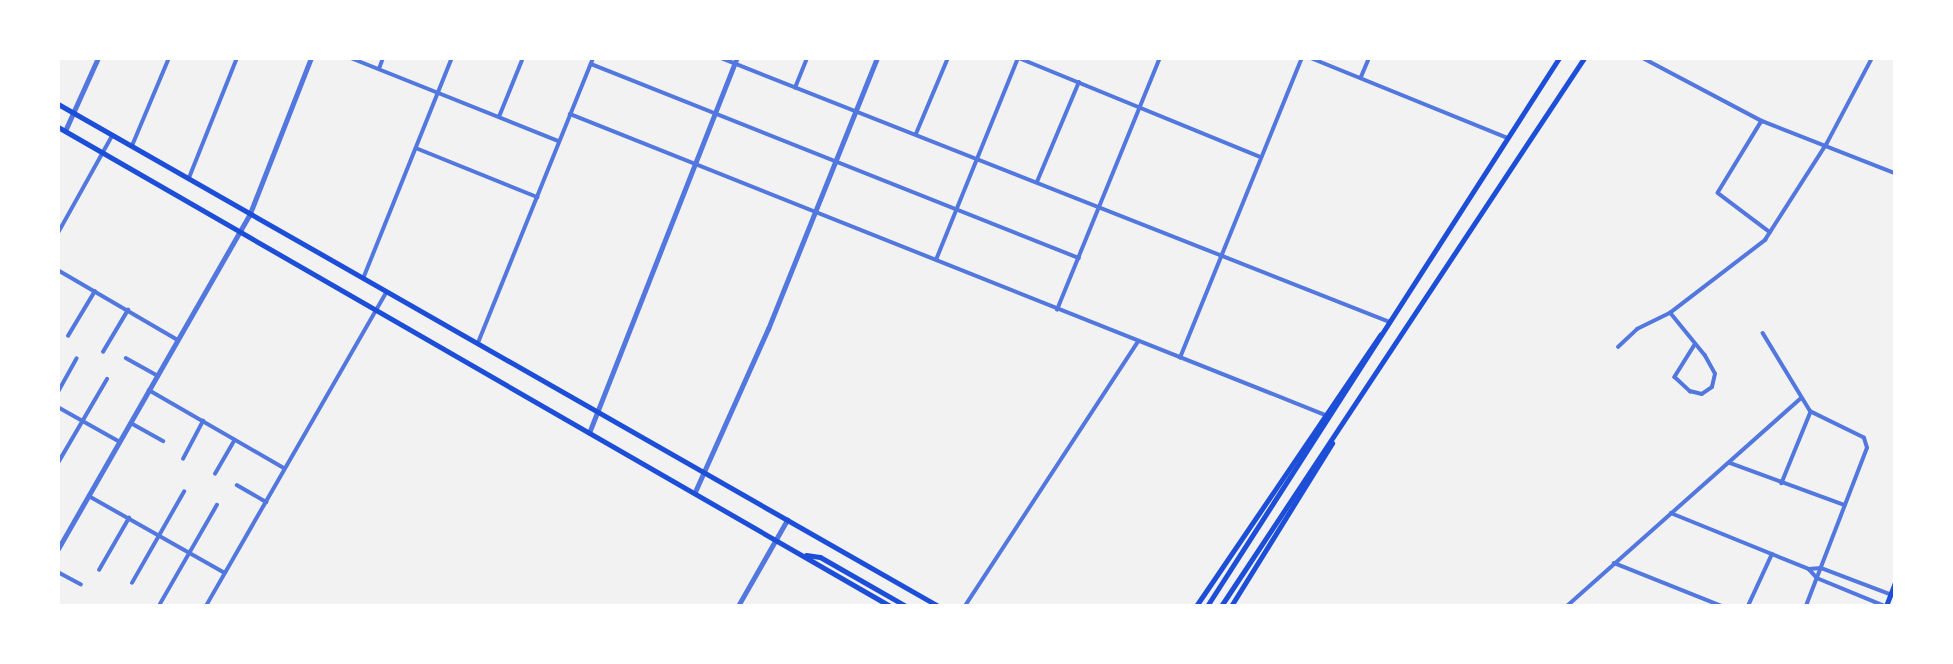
<!DOCTYPE html>
<html>
<head>
<meta charset="utf-8">
<style>
  body { margin:0 }
  #map { position:relative; width:1953px; height:664px; overflow:hidden; background:#f2f2f2; font-family:Commissioner,sans-serif }
  div>[style] { position:absolute }
  .minor>* { height:3.5px; margin:-1.75px; padding:0 1.75px; transform-origin:1.75px; border-radius:1.75px; background:#5277de }
  .tertiary>* { height:4.5px; margin:-2.25px; padding:0 2.25px; transform-origin:2.25px; border-radius:2.25px; background:#5277de }
  .secondary>* { height:4.5px; margin:-2.25px; padding:0 2.25px; transform-origin:2.25px; border-radius:2.25px; background:#1d4ed8 }
  .primary>* { height:5px; margin:-2.5px; padding:0 2.5px; transform-origin:2.5px; border-radius:2.5px; background:#1d4ed8 }
  span { translate:-50% -50%; white-space:nowrap; text-align:center; line-height:1.15; -webkit-text-stroke:5px #fff; paint-order:stroke }
  .frame { position:absolute; inset:0; border:60px solid #fff; pointer-events:none }
</style>
</head>
<body>
<div id="map">
  <div class="minor">
    <i style="left:351px;top:58px;width:224px;rotate:21.8deg"></i>
    <i style="left:721px;top:58px;width:719px;rotate:21.54deg"></i>
    <i style="left:1019px;top:58px;width:261px;rotate:22.3deg"></i>
    <i style="left:1311px;top:58px;width:213px;rotate:22.1deg"></i>
    <i style="left:1643px;top:58px;width:135px;rotate:27.9deg"></i>
    <i style="left:1762px;top:121px;width:143px;rotate:21.4deg"></i>
    <i style="left:591px;top:64px;width:525px;rotate:21.68deg"></i>
    <i style="left:379px;top:69px;width:12px;rotate:-70deg"></i>
    <i style="left:1361px;top:77px;width:21px;rotate:-67deg"></i>
    <i style="left:795px;top:88px;width:32px;rotate:-68deg"></i>
    <i style="left:570px;top:114px;width:811px;rotate:21.72deg"></i>
    <i style="left:499px;top:117px;width:64px;rotate:-67.9deg"></i>
    <i style="left:1762px;top:121px;width:84px;rotate:121.4deg"></i>
    <i style="left:1718px;top:193px;width:65px;rotate:36.9deg"></i>
    <i style="left:916px;top:134px;width:82px;rotate:-67.2deg"></i>
    <i style="left:132px;top:146px;width:95px;rotate:-67.2deg"></i>
    <i style="left:416px;top:148px;width:131px;rotate:22deg"></i>
    <i style="left:189px;top:178px;width:129px;rotate:-68.2deg"></i>
    <i style="left:1037px;top:182px;width:108px;rotate:-67.2deg"></i>
    <i style="left:58px;top:233px;width:111px;rotate:-60.9deg"></i>
    <i style="left:936px;top:260px;width:218px;rotate:-67.9deg"></i>
    <i style="left:58px;top:270px;width:139px;rotate:30.3deg"></i>
    <i style="left:363px;top:279px;width:238px;rotate:-68.1deg"></i>
    <i style="left:1057px;top:310px;width:272px;rotate:-67.8deg"></i>
    <i style="left:1763px;top:333px;width:92px;rotate:58.7deg"></i>
    <i style="left:1811px;top:412px;width:77px;rotate:112.2deg"></i>
    <i style="left:68px;top:336px;width:52px;rotate:-59deg"></i>
    <i style="left:478px;top:343px;width:307px;rotate:-68deg"></i>
    <i style="left:1695px;top:345px;width:38px;rotate:122deg"></i>
    <i style="left:1675px;top:377px;width:21px;rotate:43deg"></i>
    <i style="left:1690px;top:391px;width:12px;rotate:14deg"></i>
    <i style="left:1702px;top:394px;width:12px;rotate:-35deg"></i>
    <i style="left:1712px;top:387px;width:13px;rotate:-77deg"></i>
    <i style="left:1715px;top:374px;width:21px;rotate:-119deg"></i>
    <i style="left:1705px;top:356px;width:55px;rotate:-129.1deg"></i>
    <i style="left:1670px;top:313px;width:120px;rotate:-37.5deg"></i>
    <i style="left:1765px;top:240px;width:115px;rotate:-57.4deg"></i>
    <i style="left:1827px;top:143px;width:96px;rotate:-62.1deg"></i>
    <i style="left:1618px;top:347px;width:26px;rotate:-43deg"></i>
    <i style="left:1637px;top:329px;width:37px;rotate:-26deg"></i>
    <i style="left:103px;top:352px;width:49px;rotate:-59.2deg"></i>
    <i style="left:126px;top:358px;width:37px;rotate:29deg"></i>
    <i style="left:1180px;top:358px;width:324px;rotate:-67.9deg"></i>
    <i style="left:149px;top:390px;width:156px;rotate:30deg"></i>
    <i style="left:58px;top:392px;width:38px;rotate:-61deg"></i>
    <i style="left:58px;top:407px;width:71px;rotate:29.4deg"></i>
    <i style="left:131px;top:423px;width:37px;rotate:29deg"></i>
    <i style="left:183px;top:459px;width:43px;rotate:-62.2deg"></i>
    <i style="left:58px;top:463px;width:97px;rotate:-59.7deg"></i>
    <i style="left:1730px;top:463px;width:122px;rotate:20.1deg"></i>
    <i style="left:215px;top:474px;width:39px;rotate:-60deg"></i>
    <i style="left:237px;top:485px;width:34px;rotate:30deg"></i>
    <i style="left:89px;top:496px;width:156px;rotate:29.5deg"></i>
    <i style="left:1671px;top:513px;width:149px;rotate:22.1deg"></i>
    <i style="left:1809px;top:569px;width:12px;rotate:48deg"></i>
    <i style="left:1817px;top:578px;width:74px;rotate:22.4deg"></i>
    <i style="left:1614px;top:563px;width:116px;rotate:21.7deg"></i>
    <i style="left:1809px;top:569px;width:12px;rotate:-5deg"></i>
    <i style="left:1821px;top:568px;width:79px;rotate:20.7deg"></i>
    <i style="left:99px;top:570px;width:60px;rotate:-60deg"></i>
    <i style="left:58px;top:572px;width:26px;rotate:28deg"></i>
    <i style="left:132px;top:583px;width:105px;rotate:-60.3deg"></i>
    <i style="left:160px;top:604px;width:114px;rotate:-60.1deg"></i>
    <i style="left:206px;top:606px;width:361px;rotate:-60.1deg"></i>
    <i style="left:965px;top:606px;width:316px;rotate:-56.8deg"></i>
    <i style="left:1567px;top:606px;width:313px;rotate:-41.6deg"></i>
    <i style="left:1748px;top:606px;width:57px;rotate:-65.2deg"></i>
    <i style="left:1806px;top:606px;width:169px;rotate:-68.9deg"></i>
    <i style="left:1867px;top:448px;width:10px;rotate:-107deg"></i>
    <i style="left:1864px;top:438px;width:59px;rotate:-153.9deg"></i>
  </div>
  <div class="tertiary">
    <i style="left:65px;top:131px;width:80px;rotate:-65.7deg"></i>
    <i style="left:589px;top:433px;width:403px;rotate:-68.5deg"></i>
    <i style="left:695px;top:492px;width:179px;rotate:-65.9deg"></i>
    <i style="left:768px;top:329px;width:292px;rotate:-68.1deg"></i>
    <i style="left:58px;top:549px;width:384px;rotate:-60.2deg"></i>
    <i style="left:249px;top:216px;width:170px;rotate:-68.6deg"></i>
    <i style="left:738px;top:606px;width:99px;rotate:-60.3deg"></i>
  </div>
  <div class="secondary">
    <i style="left:1886px;top:606px;width:26px;rotate:-69deg"></i>
  </div>
  <div class="primary">
    <i style="left:58px;top:104px;width:1013px;rotate:29.7deg"></i>
    <i style="left:58px;top:127px;width:960px;rotate:29.93deg"></i>
    <i style="left:806px;top:555px;width:14px;rotate:8deg"></i>
    <i style="left:820px;top:557px;width:99px;rotate:29.7deg"></i>
    <i style="left:1196px;top:606px;width:328px;rotate:-55.8deg"></i>
    <i style="left:1207px;top:606px;width:651px;rotate:-57.29deg"></i>
    <i style="left:1221px;top:606px;width:657px;rotate:-56.48deg"></i>
    <i style="left:1231px;top:606px;width:192px;rotate:-58.2deg"></i>
  </div>
  <div class="frame"></div>
</div>
</body>
</html>
